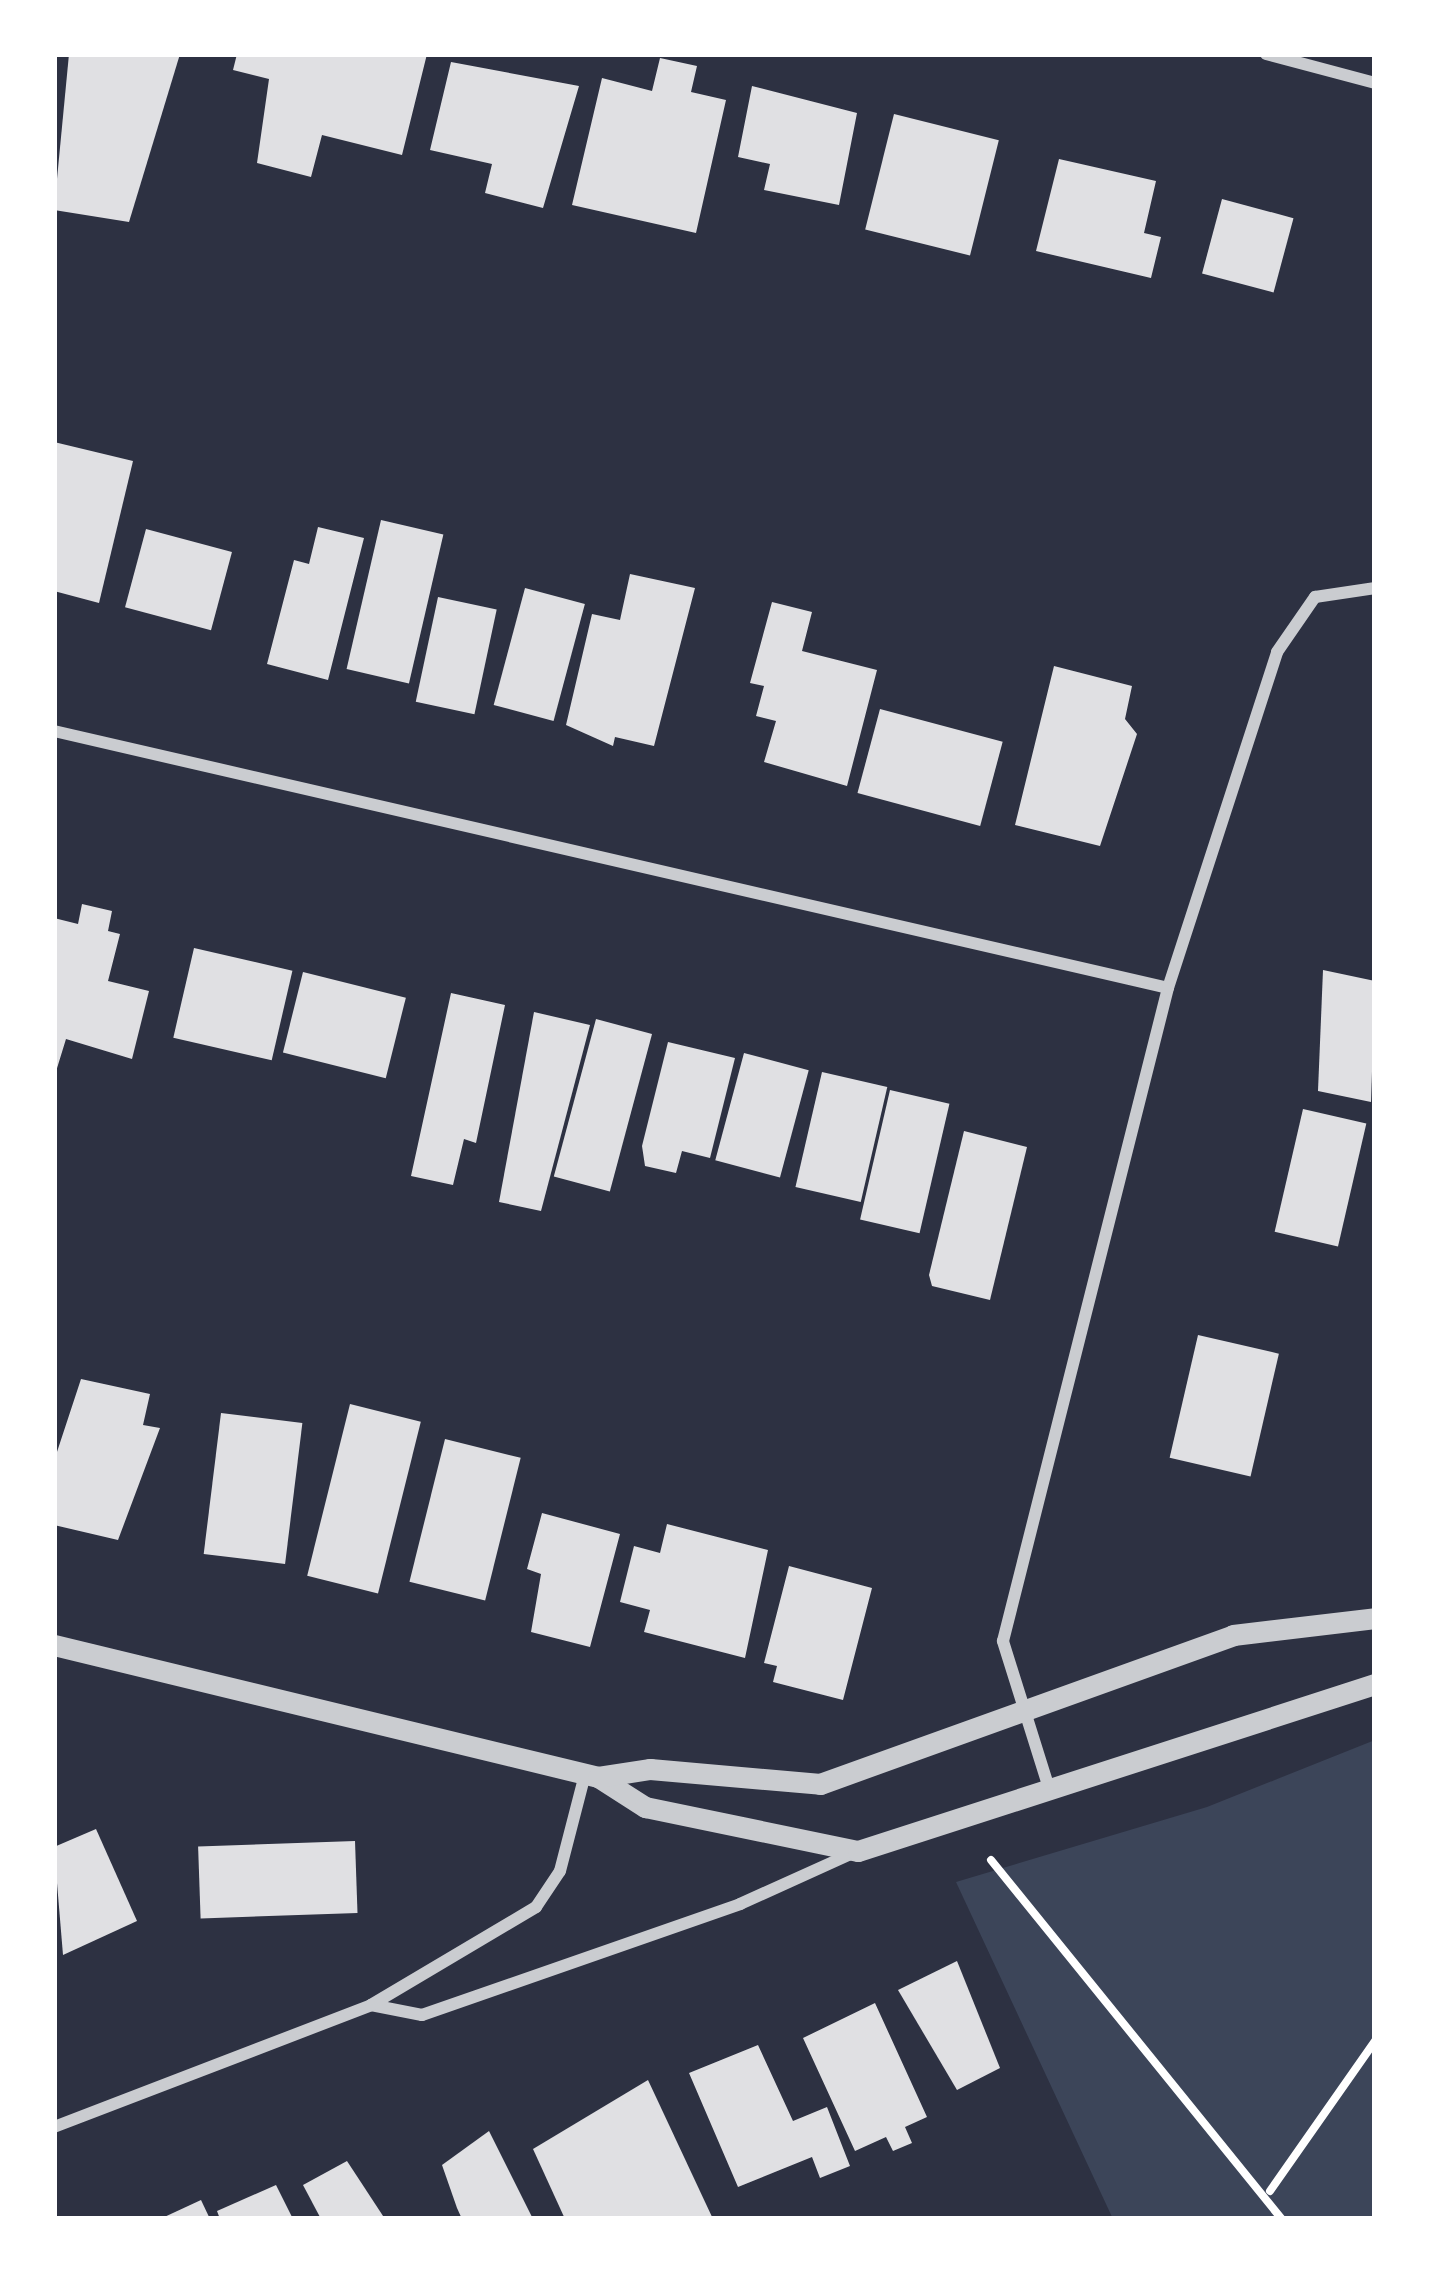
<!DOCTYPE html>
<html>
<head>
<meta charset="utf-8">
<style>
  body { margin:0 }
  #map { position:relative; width:1429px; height:2273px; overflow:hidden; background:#2d3142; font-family:Raleway,sans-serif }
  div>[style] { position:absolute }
  .green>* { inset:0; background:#3c4559 }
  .building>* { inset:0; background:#e0e0e3; transform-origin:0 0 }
  .path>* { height:8px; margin:-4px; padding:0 4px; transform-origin:4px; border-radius:4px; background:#fff }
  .minor>* { height:12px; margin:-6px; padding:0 6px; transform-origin:6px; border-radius:6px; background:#caccd0 }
  .tertiary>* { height:21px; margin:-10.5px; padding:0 10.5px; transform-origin:10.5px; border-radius:10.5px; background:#caccd0 }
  span { translate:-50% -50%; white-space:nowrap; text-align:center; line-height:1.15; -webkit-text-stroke:9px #fff; paint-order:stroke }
  .frame { position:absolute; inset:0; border:57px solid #fff; pointer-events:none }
</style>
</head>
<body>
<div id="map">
  <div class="green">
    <i style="clip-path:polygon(1375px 1740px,1375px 2219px,1113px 2219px,956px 1882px,1207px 1807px)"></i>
  </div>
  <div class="building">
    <i style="clip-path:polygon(69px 54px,180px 54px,129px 222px,54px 210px)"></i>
    <i style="clip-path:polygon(237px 54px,427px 54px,402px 155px,322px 135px,311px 177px,257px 163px,269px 79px,233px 70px)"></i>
    <i style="clip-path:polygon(660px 58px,697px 66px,691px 92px,726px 100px,696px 233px,572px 205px,602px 78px,652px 91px)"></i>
    <i style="clip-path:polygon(451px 62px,579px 86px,543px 208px,485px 193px,492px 164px,430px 150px)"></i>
    <i style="clip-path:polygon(752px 86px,857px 113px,839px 205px,764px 190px,770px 164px,738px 157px)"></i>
    <i style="left:894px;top:114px;width:108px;height:119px;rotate:14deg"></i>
    <i style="clip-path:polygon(1059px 159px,1156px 181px,1144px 233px,1161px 237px,1151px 278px,1036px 251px)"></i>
    <i style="left:1222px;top:199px;width:74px;height:77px;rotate:15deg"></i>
    <i style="clip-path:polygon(54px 442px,133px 461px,99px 603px,54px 591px)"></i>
    <i style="left:381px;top:520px;width:64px;height:153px;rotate:13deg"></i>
    <i style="clip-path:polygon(318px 527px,364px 538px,328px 680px,267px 664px,294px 560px,309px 564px)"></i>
    <i style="left:146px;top:529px;width:89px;height:81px;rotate:15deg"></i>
    <i style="clip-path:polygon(630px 574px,695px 588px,654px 746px,615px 737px,613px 746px,566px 725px,592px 614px,620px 620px)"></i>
    <i style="left:525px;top:588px;width:62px;height:121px;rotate:15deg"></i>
    <i style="left:438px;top:597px;width:60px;height:107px;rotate:12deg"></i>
    <i style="clip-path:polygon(772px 602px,812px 612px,802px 651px,877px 670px,847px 786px,764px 762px,776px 721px,756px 716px,764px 686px,750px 683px)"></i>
    <i style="clip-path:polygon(1054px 666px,1132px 686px,1125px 719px,1137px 734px,1100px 846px,1015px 825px)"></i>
    <i style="left:880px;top:709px;width:127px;height:87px;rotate:15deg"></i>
    <i style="clip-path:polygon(82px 904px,112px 911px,108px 931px,120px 934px,108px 981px,149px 991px,132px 1059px,66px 1039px,54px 1078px,54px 918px,78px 924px)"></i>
    <i style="left:194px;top:948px;width:101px;height:92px;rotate:13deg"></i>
    <i style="clip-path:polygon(1323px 970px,1375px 981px,1371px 1102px,1318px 1091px)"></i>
    <i style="left:303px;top:972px;width:106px;height:83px;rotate:14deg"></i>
    <i style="clip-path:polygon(451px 993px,505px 1005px,476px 1143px,464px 1139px,453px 1185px,411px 1176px)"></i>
    <i style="clip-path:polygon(534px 1012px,590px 1025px,541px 1211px,499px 1202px)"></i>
    <i style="left:596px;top:1019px;width:58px;height:163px;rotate:15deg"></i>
    <i style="clip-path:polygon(668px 1042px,735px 1058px,710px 1158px,682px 1151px,676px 1173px,645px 1166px,642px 1146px)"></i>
    <i style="left:744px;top:1053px;width:67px;height:111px;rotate:15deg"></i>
    <i style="left:822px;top:1072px;width:67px;height:118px;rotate:13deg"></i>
    <i style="left:890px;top:1090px;width:61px;height:133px;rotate:13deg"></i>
    <i style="left:1303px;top:1109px;width:65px;height:126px;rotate:13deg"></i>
    <i style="clip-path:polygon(964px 1131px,1027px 1147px,990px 1300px,932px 1286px,929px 1275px)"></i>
    <i style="left:1198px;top:1335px;width:83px;height:126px;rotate:13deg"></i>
    <i style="clip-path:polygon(81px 1379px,150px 1394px,143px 1425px,160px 1428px,118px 1540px,54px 1525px,54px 1461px)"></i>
    <i style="left:350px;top:1404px;width:73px;height:177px;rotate:14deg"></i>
    <i style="left:221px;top:1413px;width:82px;height:142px;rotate:7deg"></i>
    <i style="left:445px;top:1439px;width:78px;height:147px;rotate:14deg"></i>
    <i style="clip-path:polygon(542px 1513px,620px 1534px,590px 1647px,531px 1632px,541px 1574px,527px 1569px)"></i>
    <i style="clip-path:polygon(667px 1524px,768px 1550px,745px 1658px,644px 1632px,650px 1610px,620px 1602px,634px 1546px,660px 1553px)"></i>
    <i style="clip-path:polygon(789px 1566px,872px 1588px,843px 1700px,773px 1682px,777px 1666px,764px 1663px)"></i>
    <i style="clip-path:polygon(96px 1829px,137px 1921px,63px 1955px,54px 1847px)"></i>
    <i style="left:355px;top:1841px;width:72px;height:157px;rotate:88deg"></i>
    <i style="clip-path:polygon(957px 1961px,1000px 2068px,957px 2090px,898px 1990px)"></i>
    <i style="clip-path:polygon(875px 2003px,927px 2117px,905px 2127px,912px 2143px,893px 2151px,886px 2137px,855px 2151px,803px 2038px)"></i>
    <i style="clip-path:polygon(758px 2045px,793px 2121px,827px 2107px,850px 2166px,820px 2178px,812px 2157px,738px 2187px,689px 2073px)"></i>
    <i style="clip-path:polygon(648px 2080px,713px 2219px,565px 2219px,533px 2149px)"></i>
    <i style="clip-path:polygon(489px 2131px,533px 2219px,462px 2219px,457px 2208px,442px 2165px)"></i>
    <i style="clip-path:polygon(347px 2161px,385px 2219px,321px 2219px,303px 2185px)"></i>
    <i style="clip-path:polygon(276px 2185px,293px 2219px,220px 2219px,217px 2211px)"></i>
    <i style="clip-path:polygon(201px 2200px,210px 2219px,160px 2219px)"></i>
  </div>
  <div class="path">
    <i style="left:991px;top:1860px;width:462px;rotate:51deg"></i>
    <i style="left:1270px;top:2191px;width:183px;rotate:-55deg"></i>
  </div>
  <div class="minor">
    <i style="left:1266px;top:54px;width:113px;rotate:14.9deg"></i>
    <i style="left:54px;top:731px;width:1143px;rotate:12.99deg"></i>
    <i style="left:1048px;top:1785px;width:151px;rotate:-107.4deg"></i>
    <i style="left:1003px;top:1641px;width:674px;rotate:-75.82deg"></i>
    <i style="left:1168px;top:988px;width:353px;rotate:-72deg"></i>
    <i style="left:1277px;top:652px;width:67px;rotate:-55.4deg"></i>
    <i style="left:1315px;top:597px;width:61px;rotate:-8.5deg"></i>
    <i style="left:371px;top:2005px;width:52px;rotate:11.1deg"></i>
    <i style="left:422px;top:2015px;width:337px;rotate:-19.2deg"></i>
    <i style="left:740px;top:1904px;width:126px;rotate:-24.3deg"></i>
    <i style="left:54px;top:2127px;width:340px;rotate:-21deg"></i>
    <i style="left:371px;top:2005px;width:192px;rotate:-30.7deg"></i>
    <i style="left:536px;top:1907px;width:43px;rotate:-56.3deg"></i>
    <i style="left:560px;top:1871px;width:100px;rotate:-75.5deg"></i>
  </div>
  <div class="tertiary">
    <i style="left:54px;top:1645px;width:560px;rotate:13.64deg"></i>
    <i style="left:598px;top:1777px;width:56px;rotate:32.6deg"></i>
    <i style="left:645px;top:1807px;width:217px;rotate:11.7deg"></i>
    <i style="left:858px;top:1851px;width:543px;rotate:-17.9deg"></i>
    <i style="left:598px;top:1777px;width:53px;rotate:-8.7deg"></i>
    <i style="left:650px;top:1769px;width:171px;rotate:5deg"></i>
    <i style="left:820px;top:1784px;width:439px;rotate:-19.8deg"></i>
    <i style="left:1233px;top:1635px;width:143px;rotate:-6.8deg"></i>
  </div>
  <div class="frame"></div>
</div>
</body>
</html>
